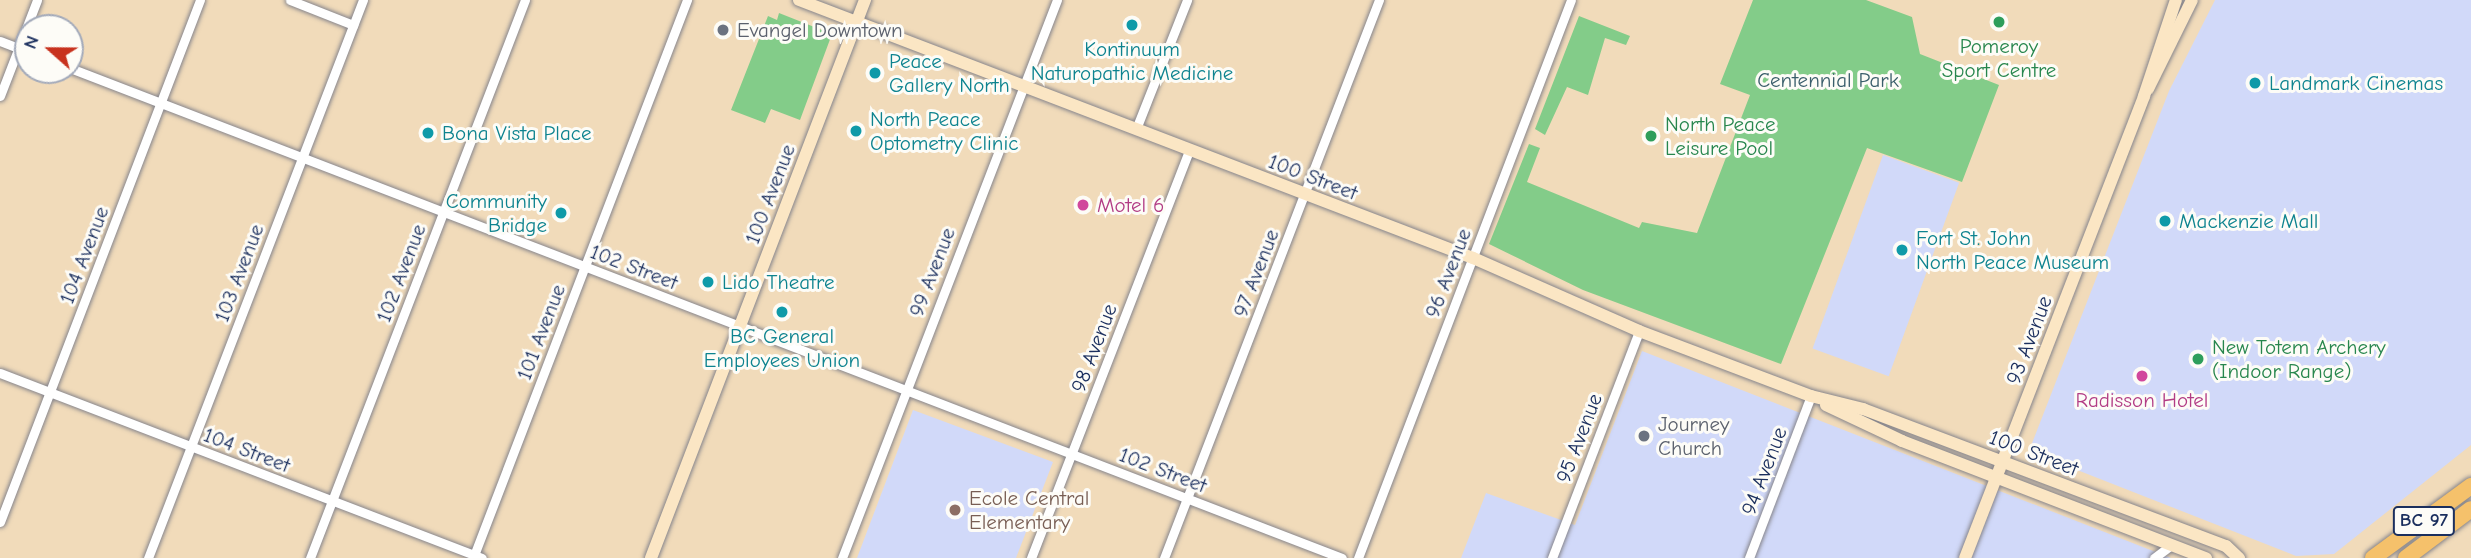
<!DOCTYPE html>
<html>
<head>
<meta charset="utf-8">
<style>
  body { margin:0 }
  #map { position:relative; width:2471px; height:558px; overflow:hidden; background:#f1dbba; font-family:"Comic Neue",sans-serif }
  div>[style] { position:absolute }
  .built>* { inset:0; background:#d1d9f9; transform-origin:0 0 }
  .green>* { inset:0; background:#83cc89 }
  .roads { filter:drop-shadow(0 0 2px #86858c) drop-shadow(0 0 2px #86858c) }
  .street>* { height:9px; margin:-4.5px; padding:0 4.5px; transform-origin:4.5px; border-radius:4.5px; background:#fff }
  .secondary>* { height:12px; margin:-6px; padding:0 6px; transform-origin:6px; border-radius:6px; background:#fbe6c4 }
  .highway>* { height:16px; margin:-8px; padding:0 8px; transform-origin:8px; border-radius:8px; background:#f5c16b }
  .dots>* { width:19px; height:19px; translate:-50% -50%; box-sizing:border-box; border:4px solid #fdfcf7; border-radius:50% }
  span { translate:-50% -50%; white-space:nowrap; text-align:center; line-height:1.15; -webkit-text-stroke:6px #fdfcf7; paint-order:stroke }
  .shield-label span { padding:2px 5px; background:#fdfcf7; border:2px solid; border-radius:5px; -webkit-text-stroke-width:0 }
  .shield-label { font-size:19px; color:#1b2f5e; font-weight:700 }
  .worship-label { font-size:21px; color:#5b616d }
  .left { translate:0 -50%; text-align:left }
  .leisure-label { font-size:21px; color:#27864d }
  .culture-label { font-size:21px; color:#0d838f }
  .right { translate:-100% -50%; text-align:right }
  .park-label { font-size:21px; color:#3a5e6b }
  .street-label { font-size:21px; color:#1b2f5e }
  .hotel-label { font-size:21px; color:#b23c85 }
  .education-label { font-size:21px; color:#785e54 }
  .north { position:absolute; left:14px; top:14px; width:70px; height:70px; box-sizing:border-box; background:#fdfcf7; border:2px solid #a3aaba; border-radius:50%; rotate:291deg; font-size:19px; font-weight:700; line-height:28px; text-align:center; color:#1b2f5e }
  .north::after { content:''; display:block; margin:auto; width:24px; height:32px; background:#c8321e; clip-path:polygon(50% 0,100% 100%,50% 72%,0 100%) }
</style>
</head>
<body>
<div id="map">
  <div class="built">
    <i style="clip-path:polygon(2215px 0,2471px 0,2471px 445px,2334px 554px,2296px 556px,2029px 451px,2169px 91px)"></i>
    <i style="left:1883px;top:155px;width:81px;height:206px;rotate:20deg"></i>
    <i style="clip-path:polygon(1642px 351px,2171px 558px,1461px 558px,1486px 493px,1575px 525px)"></i>
    <i style="clip-path:polygon(913px 410px,1053px 462px,1016px 558px,857px 558px)"></i>
  </div>
  <div class="green">
    <i style="clip-path:polygon(1753px 0,1866px 0,1912px 17px,1920px 54px,1999px 85px,1962px 182px,1867px 148px,1781px 364px,1583px 290px,1489px 244px,1529px 144px,1540px 148px,1527px 182px,1639px 228px,1642px 222px,1697px 233px,1750px 95px,1720px 84px)"></i>
    <i style="clip-path:polygon(779px 13px,832px 34px,800px 120px,771px 109px,765px 123px,731px 110px,768px 16px,777px 20px)"></i>
    <i style="clip-path:polygon(1579px 16px,1630px 36px,1626px 45px,1605px 38px,1588px 95px,1567px 87px,1545px 135px,1535px 129px)"></i>
  </div>
  <div class="roads">
    <div class="street">
      <i style="left:290px;top:0;width:68px;rotate:21.6deg"></i>
      <i style="left:0;top:41px;width:30px;rotate:21deg"></i>
      <i style="left:70px;top:68px;width:1363px;rotate:21.07deg"></i>
      <i style="left:0;top:96px;width:103px;rotate:-68.9deg"></i>
      <i style="left:1136px;top:129px;width:139px;rotate:-68.4deg"></i>
      <i style="left:0;top:373px;width:516px;rotate:21deg"></i>
      <i style="left:0;top:522px;width:559px;rotate:-69.04deg"></i>
      <i style="left:148px;top:558px;width:598px;rotate:-68.93deg"></i>
      <i style="left:310px;top:558px;width:598px;rotate:-68.93deg"></i>
      <i style="left:473px;top:558px;width:598px;rotate:-69.02deg"></i>
      <i style="left:842px;top:558px;width:598px;rotate:-68.93deg"></i>
      <i style="left:1031px;top:558px;width:438px;rotate:-68.8deg"></i>
      <i style="left:1164px;top:558px;width:598px;rotate:-68.93deg"></i>
      <i style="left:1358px;top:558px;width:597px;rotate:-69.11deg"></i>
      <i style="left:1552px;top:558px;width:243px;rotate:-69deg"></i>
      <i style="left:1749px;top:558px;width:173px;rotate:-69.1deg"></i>
      <i style="left:2154px;top:558px;width:21px;rotate:-37deg"></i>
    </div>
    <div class="secondary">
      <i style="left:799px;top:0;width:722px;rotate:20.95deg"></i>
      <i style="left:1473px;top:258px;width:181px;rotate:23.7deg"></i>
      <i style="left:1639px;top:331px;width:184px;rotate:20.7deg"></i>
      <i style="left:1811px;top:396px;width:54px;rotate:14deg"></i>
      <i style="left:1863px;top:409px;width:388px;rotate:20.7deg"></i>
      <i style="left:2226px;top:546px;width:18px;rotate:43deg"></i>
      <i style="left:2148px;top:89px;width:99px;rotate:-63.7deg"></i>
      <i style="left:1826px;top:405px;width:84px;rotate:25.3deg"></i>
      <i style="left:1902px;top:441px;width:326px;rotate:21.1deg"></i>
      <i style="left:651px;top:558px;width:598px;rotate:-69.02deg"></i>
      <i style="left:1965px;top:558px;width:495px;rotate:-68.8deg"></i>
      <i style="left:2144px;top:96px;width:101px;rotate:-71.6deg"></i>
    </div>
    <div class="highway">
      <i style="left:2373px;top:558px;width:122px;rotate:-36.3deg"></i>
      <i style="left:2406px;top:558px;width:81px;rotate:-37deg"></i>
    </div>
  </div>
  <div class="dots">
    <i style="left:1999px;top:22px;background:#2e9e5b"></i>
    <i style="left:1132px;top:25px;background:#0f9aa8"></i>
    <i style="left:723px;top:30px;background:#6b7280"></i>
    <i style="left:875px;top:73px;background:#0f9aa8"></i>
    <i style="left:2255px;top:83px;background:#0f9aa8"></i>
    <i style="left:856px;top:131px;background:#0f9aa8"></i>
    <i style="left:428px;top:133px;background:#0f9aa8"></i>
    <i style="left:1651px;top:136px;background:#2e9e5b"></i>
    <i style="left:1083px;top:205px;background:#d1479c"></i>
    <i style="left:561px;top:213px;background:#0f9aa8"></i>
    <i style="left:2165px;top:221px;background:#0f9aa8"></i>
    <i style="left:1902px;top:250px;background:#0f9aa8"></i>
    <i style="left:708px;top:282px;background:#0f9aa8"></i>
    <i style="left:782px;top:312px;background:#0f9aa8"></i>
    <i style="left:2198px;top:359px;background:#2e9e5b"></i>
    <i style="left:2142px;top:376px;background:#d1479c"></i>
    <i style="left:1644px;top:436px;background:#6b7280"></i>
    <i style="left:955px;top:510px;background:#8d6e63"></i>
  </div>
  <div class="shield-label">
    <span style="left:2424px;top:521px">BC 97</span>
  </div>
  <div class="worship-label">
    <span class="left" style="left:737px;top:30px">Evangel Downtown</span>
    <span class="left" style="left:1658px;top:436px">Journey<br>Church</span>
  </div>
  <div class="leisure-label">
    <span style="left:1999px;top:58px">Pomeroy<br>Sport Centre</span>
    <span class="left" style="left:1665px;top:136px">North Peace<br>Leisure Pool</span>
    <span class="left" style="left:2212px;top:359px">New Totem Archery<br>(Indoor Range)</span>
  </div>
  <div class="culture-label">
    <span style="left:1132px;top:61px">Kontinuum<br>Naturopathic Medicine</span>
    <span class="left" style="left:889px;top:73px">Peace<br>Gallery North</span>
    <span class="left" style="left:2269px;top:83px">Landmark Cinemas</span>
    <span class="left" style="left:870px;top:131px">North Peace<br>Optometry Clinic</span>
    <span class="left" style="left:442px;top:133px">Bona Vista Place</span>
    <span class="right" style="left:547px;top:213px">Community<br>Bridge</span>
    <span class="left" style="left:2179px;top:221px">Mackenzie Mall</span>
    <span class="left" style="left:1916px;top:250px">Fort St. John<br>North Peace Museum</span>
    <span class="left" style="left:722px;top:282px">Lido Theatre</span>
    <span style="left:782px;top:348px">BC General<br>Employees Union</span>
  </div>
  <div class="park-label">
    <span style="left:1828px;top:80px">Centennial Park</span>
  </div>
  <div class="street-label">
    <span style="left:1313px;top:177px;rotate:21deg">100 Street</span>
    <span style="left:770px;top:194px;rotate:-69deg">100 Avenue</span>
    <span style="left:84px;top:255px;rotate:-69deg">104 Avenue</span>
    <span style="left:634px;top:267px;rotate:21deg">102 Street</span>
    <span style="left:932px;top:272px;rotate:-69deg">99 Avenue</span>
    <span style="left:239px;top:273px;rotate:-69deg">103 Avenue</span>
    <span style="left:401px;top:273px;rotate:-69deg">102 Avenue</span>
    <span style="left:1256px;top:273px;rotate:-69deg">97 Avenue</span>
    <span style="left:1448px;top:273px;rotate:-69deg">96 Avenue</span>
    <span style="left:541px;top:332px;rotate:-69deg">101 Avenue</span>
    <span style="left:2029px;top:340px;rotate:-69deg">93 Avenue</span>
    <span style="left:1094px;top:348px;rotate:-69deg">98 Avenue</span>
    <span style="left:1579px;top:438px;rotate:-69deg">95 Avenue</span>
    <span style="left:247px;top:450px;rotate:21deg">104 Street</span>
    <span style="left:2034px;top:453px;rotate:21deg">100 Street</span>
    <span style="left:1163px;top:470px;rotate:21deg">102 Street</span>
    <span style="left:1764px;top:471px;rotate:-69deg">94 Avenue</span>
  </div>
  <div class="hotel-label">
    <span class="left" style="left:1097px;top:205px">Motel 6</span>
    <span style="left:2142px;top:400px">Radisson Hotel</span>
  </div>
  <div class="education-label">
    <span class="left" style="left:969px;top:510px">Ecole Central<br>Elementary</span>
  </div>
  <div class="north">N</div>
</div>
</body>
</html>
